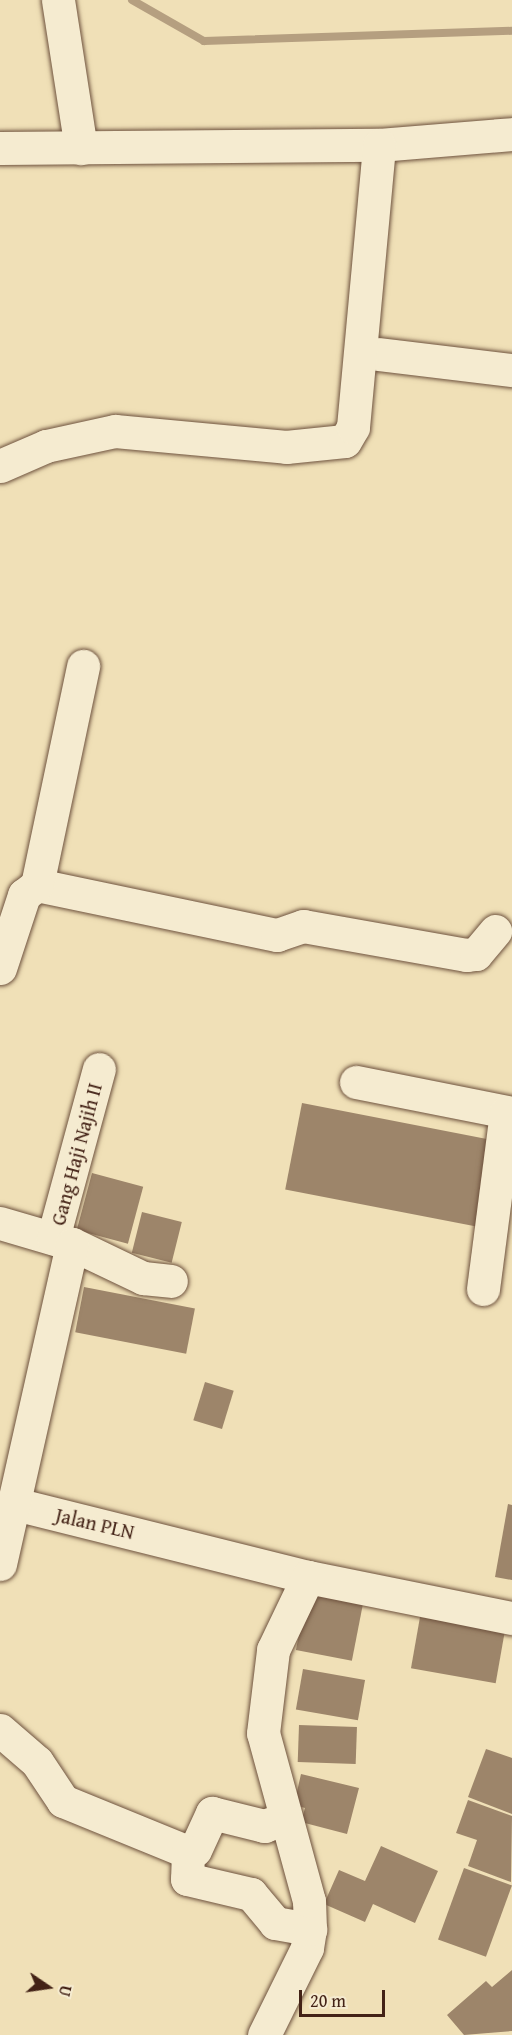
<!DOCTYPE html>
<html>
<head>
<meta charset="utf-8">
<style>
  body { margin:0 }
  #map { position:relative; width:512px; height:2035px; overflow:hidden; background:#f0e0b7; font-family:"Gentium Book Plus",serif }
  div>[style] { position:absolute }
  .stream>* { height:8px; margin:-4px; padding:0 4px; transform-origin:4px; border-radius:4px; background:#b59f80 }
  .building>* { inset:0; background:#9d856a; transform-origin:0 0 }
  .roads { filter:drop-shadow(0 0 2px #6e523e) drop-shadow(0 0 2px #6e523e) }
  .minor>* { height:33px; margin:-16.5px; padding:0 16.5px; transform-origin:16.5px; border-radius:16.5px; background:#f5ebd0 }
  span { translate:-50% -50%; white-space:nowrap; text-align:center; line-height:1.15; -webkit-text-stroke:4.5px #f5ebd0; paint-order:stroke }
  .street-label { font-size:20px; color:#432216 }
  .north { position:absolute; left:18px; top:1957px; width:60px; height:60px; -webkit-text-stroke:4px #f5ebd0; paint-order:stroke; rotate:103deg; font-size:16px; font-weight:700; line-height:24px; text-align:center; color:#432216 }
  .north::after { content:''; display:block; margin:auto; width:21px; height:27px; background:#432216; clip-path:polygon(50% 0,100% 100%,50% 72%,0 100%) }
  .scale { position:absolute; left:299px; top:1990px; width:86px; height:27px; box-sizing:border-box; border:3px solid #432216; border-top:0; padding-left:8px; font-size:18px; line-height:21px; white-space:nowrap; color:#432216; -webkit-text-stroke:4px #f5ebd0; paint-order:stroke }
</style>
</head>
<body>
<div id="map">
  <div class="stream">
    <i style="left:132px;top:0;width:83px;rotate:29.7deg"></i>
    <i style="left:204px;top:41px;width:308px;rotate:-1.9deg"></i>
  </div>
  <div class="building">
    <i style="left:302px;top:1103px;width:200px;height:88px;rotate:11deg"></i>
    <i style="left:92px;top:1173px;width:53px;height:59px;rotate:15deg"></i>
    <i style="left:142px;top:1212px;width:41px;height:42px;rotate:14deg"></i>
    <i style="left:84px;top:1287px;width:113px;height:46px;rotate:11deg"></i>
    <i style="left:205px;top:1382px;width:30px;height:40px;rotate:17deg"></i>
    <i style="clip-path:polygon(508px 1504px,512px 1505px,512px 1580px,495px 1577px)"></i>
    <i style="left:307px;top:1593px;width:57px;height:58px;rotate:11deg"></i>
    <i style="left:420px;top:1617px;width:86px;height:52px;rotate:10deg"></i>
    <i style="left:303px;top:1669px;width:63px;height:41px;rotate:10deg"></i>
    <i style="left:299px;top:1725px;width:58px;height:37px;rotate:2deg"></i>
    <i style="clip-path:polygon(486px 1749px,512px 1758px,512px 1814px,468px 1797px)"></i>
    <i style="clip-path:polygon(301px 1774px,359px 1788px,347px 1834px,301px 1822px,305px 1808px,294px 1805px)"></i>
    <i style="clip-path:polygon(468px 1800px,512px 1816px,511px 1882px,468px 1866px,477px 1840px,456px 1833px)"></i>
    <i style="clip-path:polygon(381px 1846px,438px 1871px,415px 1923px,373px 1904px,365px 1922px,324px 1904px,339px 1870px,365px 1881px)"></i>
    <i style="left:464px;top:1868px;width:51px;height:76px;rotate:20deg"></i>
    <i style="clip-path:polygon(512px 1970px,512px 2031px,464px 2035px,447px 2015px,486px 1981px,492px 1987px)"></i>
  </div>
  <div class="roads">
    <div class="minor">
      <i style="left:58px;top:0;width:150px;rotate:81.2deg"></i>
      <i style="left:0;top:148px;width:379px;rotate:-0.5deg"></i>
      <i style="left:379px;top:145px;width:133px;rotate:-4.7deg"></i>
      <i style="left:379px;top:354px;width:134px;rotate:6.9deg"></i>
      <i style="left:0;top:466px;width:50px;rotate:-23.5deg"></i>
      <i style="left:46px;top:446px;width:71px;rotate:-12.3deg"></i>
      <i style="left:115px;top:431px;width:172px;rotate:5.3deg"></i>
      <i style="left:286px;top:447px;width:59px;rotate:-5.8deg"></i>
      <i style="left:345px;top:441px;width:16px;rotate:-60deg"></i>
      <i style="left:353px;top:427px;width:283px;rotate:-84.7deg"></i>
      <i style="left:37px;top:885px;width:245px;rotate:11.8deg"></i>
      <i style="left:277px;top:935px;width:28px;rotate:-19deg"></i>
      <i style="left:303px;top:926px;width:166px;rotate:10.1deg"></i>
      <i style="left:466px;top:955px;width:10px;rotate:-6deg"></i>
      <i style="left:476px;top:954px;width:30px;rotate:-50deg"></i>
      <i style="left:37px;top:885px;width:224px;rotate:-78.1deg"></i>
      <i style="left:0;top:968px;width:77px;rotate:-71.8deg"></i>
      <i style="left:24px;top:895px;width:16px;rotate:-38deg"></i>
      <i style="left:356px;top:1082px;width:159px;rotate:11.2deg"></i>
      <i style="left:0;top:1223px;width:75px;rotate:16.3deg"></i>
      <i style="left:72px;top:1244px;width:79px;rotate:25.6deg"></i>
      <i style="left:143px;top:1278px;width:28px;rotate:6deg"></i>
      <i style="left:53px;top:1238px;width:175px;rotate:-74.8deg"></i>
      <i style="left:483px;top:1289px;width:178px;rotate:-82.6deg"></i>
      <i style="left:11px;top:1503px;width:306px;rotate:14deg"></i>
      <i style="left:308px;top:1577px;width:208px;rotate:11.4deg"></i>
      <i style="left:0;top:1564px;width:328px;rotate:-77.3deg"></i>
      <i style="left:0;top:1730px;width:49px;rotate:40.9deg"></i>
      <i style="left:37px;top:1762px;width:47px;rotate:56.3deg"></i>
      <i style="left:63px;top:1801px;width:135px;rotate:22.2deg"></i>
      <i style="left:188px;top:1852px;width:7px;rotate:-16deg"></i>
      <i style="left:195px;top:1850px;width:41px;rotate:-65.3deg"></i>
      <i style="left:212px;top:1813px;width:54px;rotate:14deg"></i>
      <i style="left:264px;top:1826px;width:23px;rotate:-20deg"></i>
      <i style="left:188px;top:1852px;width:27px;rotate:92deg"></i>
      <i style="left:187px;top:1879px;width:66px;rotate:13.2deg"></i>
      <i style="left:251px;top:1894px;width:38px;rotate:50deg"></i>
      <i style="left:275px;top:1923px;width:36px;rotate:10deg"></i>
      <i style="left:264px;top:2035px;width:97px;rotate:-63.7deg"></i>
      <i style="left:307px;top:1948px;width:19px;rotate:-81deg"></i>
      <i style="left:310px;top:1929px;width:28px;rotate:-92deg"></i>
      <i style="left:309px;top:1901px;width:174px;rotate:-105.3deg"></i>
      <i style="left:263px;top:1733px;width:84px;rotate:-83.1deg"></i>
      <i style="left:273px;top:1650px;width:81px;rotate:-64.4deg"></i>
    </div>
  </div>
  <div class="street-label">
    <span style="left:76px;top:1154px;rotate:-75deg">Gang Haji Najih II</span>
    <span style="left:95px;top:1523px;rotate:13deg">Jalan PLN</span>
  </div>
  <div class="north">U</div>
  <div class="scale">20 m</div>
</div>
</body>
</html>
